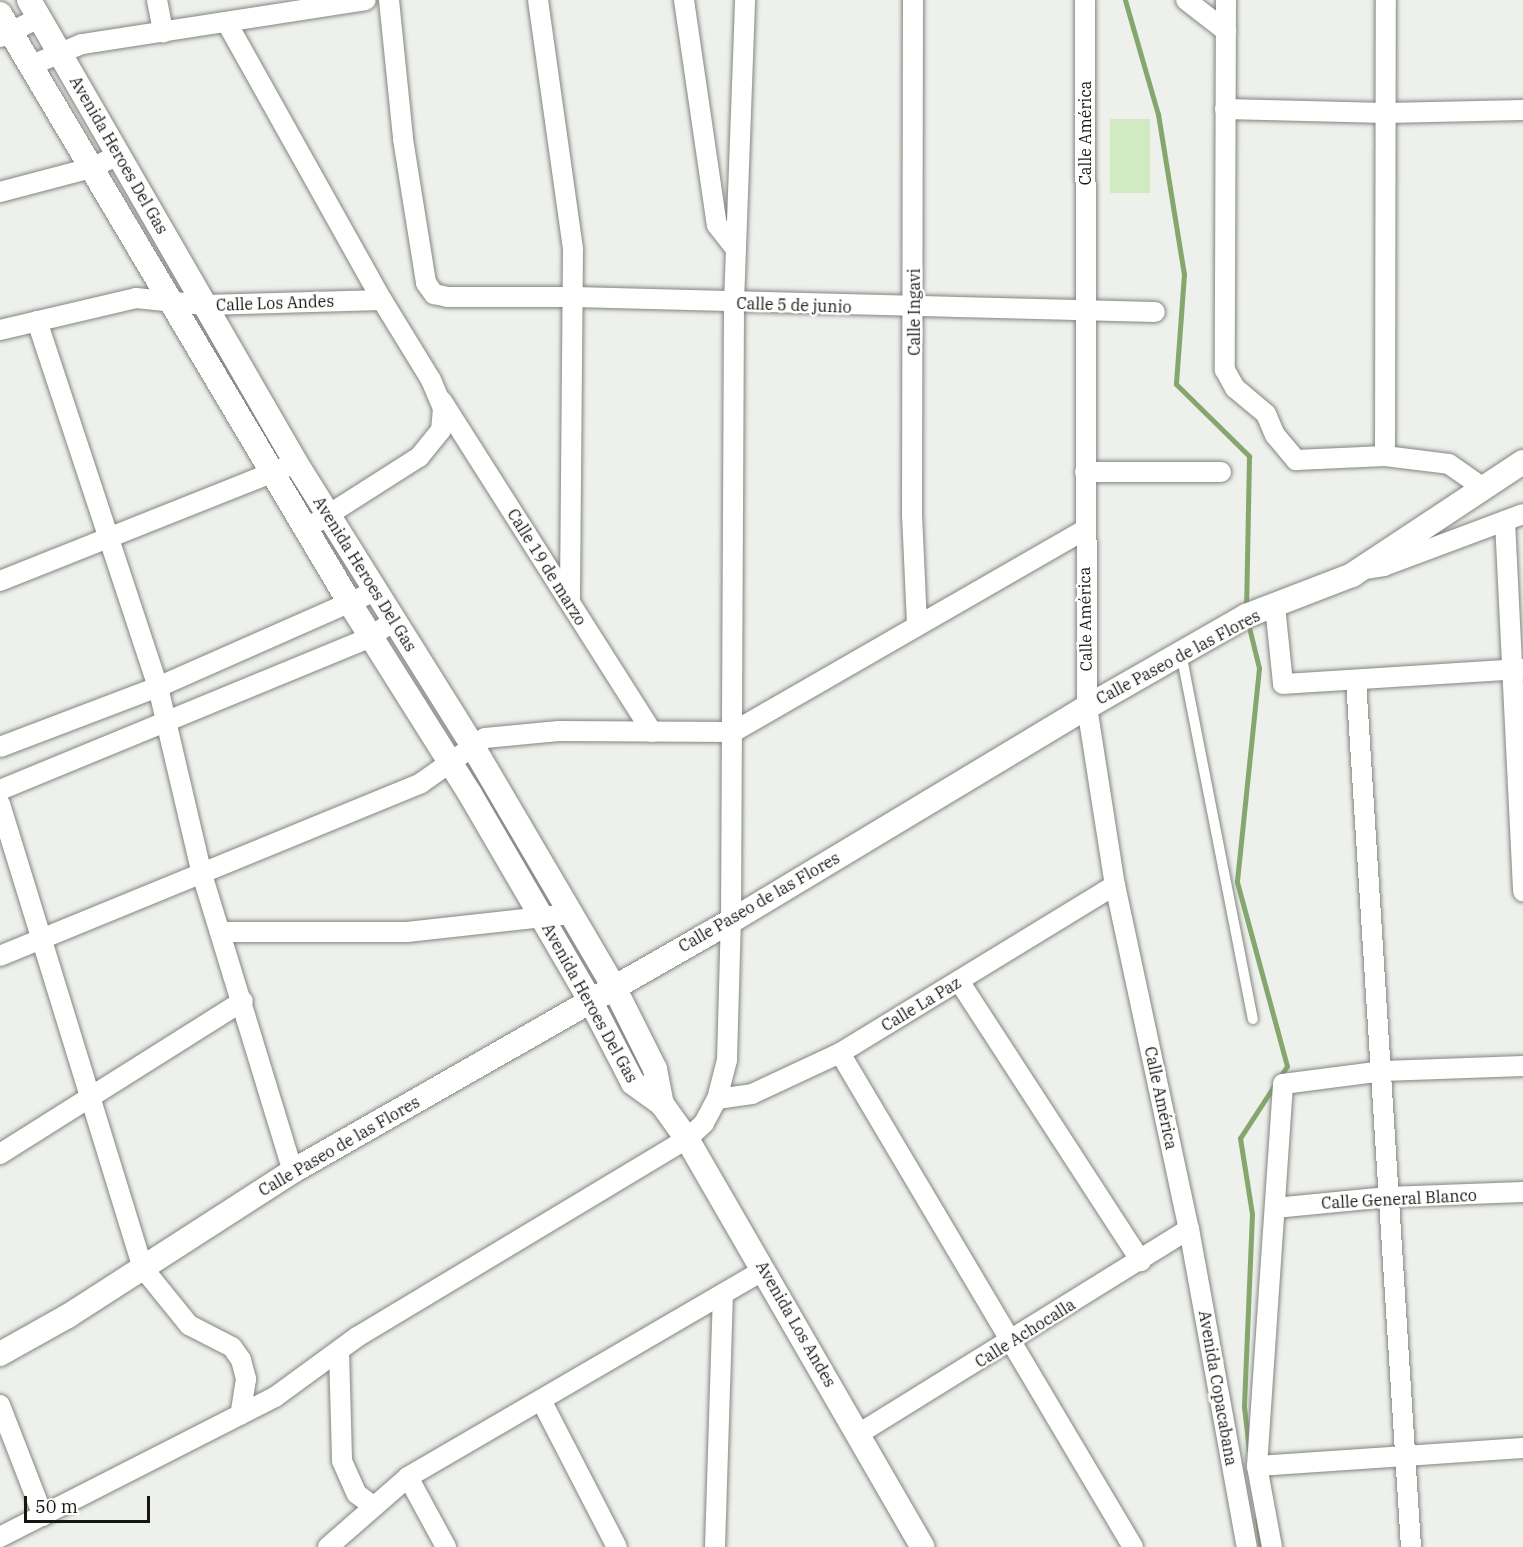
<!DOCTYPE html>
<html>
<head>
<meta charset="utf-8">
<style>
  body { margin:0 }
  #map { position:relative; width:1523px; height:1547px; overflow:hidden; background:#edf0eb; font-family:"IBM Plex Serif",serif }
  div>[style] { position:absolute }
  .green>* { inset:0; background:#d2eac1; transform-origin:0 0 }
  .stream>* { height:5px; margin:-2.5px; padding:0 2.5px; transform-origin:2.5px; border-radius:2.5px; background:#85a66d }
  .roads { filter:drop-shadow(0 0 2px #828580) drop-shadow(0 0 2px #828580) }
  .service>* { height:10px; margin:-5px; padding:0 5px; transform-origin:5px; border-radius:5px; background:#fff }
  .minor>* { height:20px; margin:-10px; padding:0 10px; transform-origin:10px; border-radius:10px; background:#fff }
  .tertiary>* { height:24px; margin:-12px; padding:0 12px; transform-origin:12px; border-radius:12px; background:#fff }
  span { translate:-50% -50%; white-space:nowrap; text-align:center; line-height:1.15; -webkit-text-stroke:5px #fff; paint-order:stroke }
  .street-label { font-size:16px; color:#161715 }
  .scale { position:absolute; left:24px; top:1496px; width:126px; height:27px; box-sizing:border-box; border:3px solid #161715; border-top:0; padding-left:8px; font-size:18px; line-height:21px; white-space:nowrap; color:#161715; -webkit-text-stroke:4px #fff; paint-order:stroke }
</style>
</head>
<body>
<div id="map">
  <div class="green">
    <i style="left:1110px;top:119px;width:40px;height:74px"></i>
  </div>
  <div class="stream">
    <i style="left:1125px;top:0;width:119px;rotate:73.9deg"></i>
    <i style="left:1158px;top:114px;width:162px;rotate:80.8deg"></i>
    <i style="left:1184px;top:274px;width:110px;rotate:94.2deg"></i>
    <i style="left:1176px;top:384px;width:103px;rotate:44.6deg"></i>
    <i style="left:1249px;top:456px;width:152px;rotate:91.1deg"></i>
    <i style="left:1248px;top:623px;width:46px;rotate:76.3deg"></i>
    <i style="left:1259px;top:668px;width:215px;rotate:95.9deg"></i>
    <i style="left:1237px;top:882px;width:191px;rotate:74.8deg"></i>
    <i style="left:1287px;top:1066px;width:86px;rotate:123.1deg"></i>
    <i style="left:1240px;top:1138px;width:77px;rotate:81deg"></i>
    <i style="left:1252px;top:1214px;width:193px;rotate:92.4deg"></i>
    <i style="left:1244px;top:1407px;width:43px;rotate:83.4deg"></i>
    <i style="left:1257px;top:1519px;width:28px;rotate:82deg"></i>
  </div>
  <div class="roads">
    <div class="service">
      <i style="left:1181px;top:653px;width:373px;rotate:78.9deg"></i>
    </div>
    <div class="minor">
      <i style="left:157px;top:0;width:33px;rotate:79deg"></i>
      <i style="left:389px;top:0;width:140px;rotate:84.2deg"></i>
      <i style="left:403px;top:139px;width:146px;rotate:80.9deg"></i>
      <i style="left:426px;top:283px;width:14px;rotate:54deg"></i>
      <i style="left:434px;top:294px;width:14px;rotate:12deg"></i>
      <i style="left:448px;top:297px;width:126px"></i>
      <i style="left:574px;top:297px;width:581px;rotate:1.48deg"></i>
      <i style="left:538px;top:0;width:251px;rotate:82deg"></i>
      <i style="left:573px;top:249px;width:353px;rotate:90.5deg"></i>
      <i style="left:684px;top:0;width:227px;rotate:81.7deg"></i>
      <i style="left:717px;top:225px;width:31px;rotate:52deg"></i>
      <i style="left:913px;top:0;width:514px;rotate:90.11deg"></i>
      <i style="left:912px;top:514px;width:110px;rotate:87.4deg"></i>
      <i style="left:1085px;top:0;width:707px;rotate:89.84deg"></i>
      <i style="left:1087px;top:707px;width:180px;rotate:81.1deg"></i>
      <i style="left:1115px;top:885px;width:352px;rotate:77.9deg"></i>
      <i style="left:1189px;top:1229px;width:323px;rotate:79.7deg"></i>
      <i style="left:1186px;top:0;width:51px;rotate:37.8deg"></i>
      <i style="left:1226px;top:0;width:370px;rotate:90.2deg"></i>
      <i style="left:1225px;top:370px;width:21px;rotate:61deg"></i>
      <i style="left:1235px;top:388px;width:40px;rotate:40deg"></i>
      <i style="left:1266px;top:414px;width:23px;rotate:67deg"></i>
      <i style="left:1275px;top:435px;width:33px;rotate:50deg"></i>
      <i style="left:1296px;top:460px;width:89px;rotate:-2.6deg"></i>
      <i style="left:1385px;top:456px;width:64px;rotate:7.1deg"></i>
      <i style="left:1449px;top:464px;width:39px;rotate:35deg"></i>
      <i style="left:227px;top:23px;width:317px;rotate:60.8deg"></i>
      <i style="left:382px;top:300px;width:94px;rotate:58.5deg"></i>
      <i style="left:431px;top:380px;width:30px;rotate:67deg"></i>
      <i style="left:443px;top:408px;width:22px;rotate:95deg"></i>
      <i style="left:441px;top:430px;width:35px;rotate:129deg"></i>
      <i style="left:419px;top:457px;width:134px;rotate:147.5deg"></i>
      <i style="left:0;top:37px;width:43px;rotate:-26deg"></i>
      <i style="left:32px;top:65px;width:54px;rotate:-22.8deg"></i>
      <i style="left:82px;top:44px;width:287px;rotate:-8.8deg"></i>
      <i style="left:1225px;top:109px;width:161px;rotate:1.4deg"></i>
      <i style="left:1386px;top:113px;width:137px;rotate:-1.3deg"></i>
      <i style="left:0;top:192px;width:94px;rotate:-14.8deg"></i>
      <i style="left:91px;top:168px;width:29px;rotate:-25deg"></i>
      <i style="left:37px;top:321px;width:385px;rotate:71.7deg"></i>
      <i style="left:158px;top:687px;width:189px;rotate:76.8deg"></i>
      <i style="left:201px;top:871px;width:314px;rotate:73deg"></i>
      <i style="left:0;top:330px;width:140px;rotate:-13.2deg"></i>
      <i style="left:136px;top:298px;width:69px;rotate:5.8deg"></i>
      <i style="left:205px;top:305px;width:177px;rotate:-1.6deg"></i>
      <i style="left:442px;top:401px;width:392px;rotate:57.6deg"></i>
      <i style="left:1385px;top:456px;width:456px;rotate:-89.9deg"></i>
      <i style="left:1085px;top:472px;width:136px"></i>
      <i style="left:1505px;top:521px;width:371px;rotate:87.2deg"></i>
      <i style="left:1365px;top:569px;width:19px;rotate:-9deg"></i>
      <i style="left:1384px;top:566px;width:148px;rotate:-20.5deg"></i>
      <i style="left:0;top:581px;width:319px;rotate:-21.7deg"></i>
      <i style="left:1275px;top:606px;width:78px;rotate:84.1deg"></i>
      <i style="left:1283px;top:684px;width:240px;rotate:-3.6deg"></i>
      <i style="left:1356px;top:680px;width:869px;rotate:86.37deg"></i>
      <i style="left:0;top:747px;width:169px;rotate:-20.8deg"></i>
      <i style="left:158px;top:687px;width:238px;rotate:-23.8deg"></i>
      <i style="left:0;top:790px;width:401px;rotate:-22.4deg"></i>
      <i style="left:371px;top:637px;width:29px;rotate:-36deg"></i>
      <i style="left:0;top:804px;width:484px;rotate:72.9deg"></i>
      <i style="left:142px;top:1267px;width:75px;rotate:51deg"></i>
      <i style="left:189px;top:1325px;width:48px;rotate:27.1deg"></i>
      <i style="left:232px;top:1347px;width:16px;rotate:55deg"></i>
      <i style="left:241px;top:1360px;width:20px;rotate:75deg"></i>
      <i style="left:246px;top:1379px;width:36px;rotate:99deg"></i>
      <i style="left:222px;top:932px;width:185px"></i>
      <i style="left:407px;top:932px;width:164px;rotate:-6.3deg"></i>
      <i style="left:0;top:956px;width:455px;rotate:-22.3deg"></i>
      <i style="left:421px;top:783px;width:78px;rotate:-35.1deg"></i>
      <i style="left:485px;top:738px;width:74px;rotate:-5.4deg"></i>
      <i style="left:559px;top:731px;width:174px;rotate:0.3deg"></i>
      <i style="left:733px;top:732px;width:405px;rotate:-29.9deg"></i>
      <i style="left:959px;top:981px;width:334px;rotate:57deg"></i>
      <i style="left:840px;top:1053px;width:574px;rotate:59.33deg"></i>
      <i style="left:717px;top:1099px;width:35px;rotate:-8deg"></i>
      <i style="left:752px;top:1094px;width:97px;rotate:-25deg"></i>
      <i style="left:840px;top:1053px;width:322px;rotate:-31.4deg"></i>
      <i style="left:0;top:1154px;width:287px;rotate:-32.2deg"></i>
      <i style="left:1275px;top:1208px;width:113px;rotate:-5.6deg"></i>
      <i style="left:1387px;top:1197px;width:136px;rotate:-2.1deg"></i>
      <i style="left:339px;top:1351px;width:110px;rotate:88.4deg"></i>
      <i style="left:342px;top:1461px;width:36px;rotate:66deg"></i>
      <i style="left:357px;top:1494px;width:21px;rotate:37deg"></i>
      <i style="left:541px;top:1400px;width:165px;rotate:62.7deg"></i>
      <i style="left:0;top:1405px;width:119px;rotate:68.8deg"></i>
      <i style="left:860px;top:1433px;width:387px;rotate:-31.8deg"></i>
      <i style="left:1257px;top:1466px;width:267px;rotate:-3.9deg"></i>
      <i style="left:408px;top:1477px;width:80px;rotate:61.5deg"></i>
      <i style="left:0;top:1537px;width:309px;rotate:-27deg"></i>
      <i style="left:275px;top:1397px;width:102px;rotate:-36.2deg"></i>
      <i style="left:357px;top:1337px;width:385px;rotate:-31deg"></i>
      <i style="left:687px;top:1139px;width:23px;rotate:-43deg"></i>
      <i style="left:704px;top:1123px;width:27px;rotate:-62deg"></i>
      <i style="left:717px;top:1099px;width:40px;rotate:-75.6deg"></i>
      <i style="left:727px;top:1060px;width:139px;rotate:-88.4deg"></i>
      <i style="left:731px;top:921px;width:618px;rotate:-89.72deg"></i>
      <i style="left:734px;top:303px;width:303px;rotate:-87.9deg"></i>
      <i style="left:328px;top:1547px;width:106px;rotate:-41.2deg"></i>
      <i style="left:408px;top:1477px;width:412px;rotate:-30.2deg"></i>
      <i style="left:715px;top:1547px;width:251px;rotate:-88.2deg"></i>
      <i style="left:1272px;top:1547px;width:82px;rotate:-100.5deg"></i>
      <i style="left:1257px;top:1466px;width:383px;rotate:-86.1deg"></i>
      <i style="left:1283px;top:1084px;width:101px;rotate:-7.4deg"></i>
      <i style="left:1383px;top:1071px;width:140px;rotate:-2deg"></i>
    </div>
    <div class="tertiary">
      <i style="left:29px;top:0;width:534px;rotate:60.03deg"></i>
      <i style="left:296px;top:463px;width:332px;rotate:58deg"></i>
      <i style="left:472px;top:745px;width:278px;rotate:59.6deg"></i>
      <i style="left:613px;top:985px;width:94px;rotate:63.4deg"></i>
      <i style="left:655px;top:1069px;width:36px;rotate:79deg"></i>
      <i style="left:0;top:14px;width:687px;rotate:59.29deg"></i>
      <i style="left:351px;top:605px;width:223px;rotate:57.8deg"></i>
      <i style="left:470px;top:794px;width:238px;rotate:59.8deg"></i>
      <i style="left:590px;top:1000px;width:93px;rotate:62.6deg"></i>
      <i style="left:633px;top:1083px;width:36px;rotate:36deg"></i>
      <i style="left:662px;top:1104px;width:43px;rotate:54.5deg"></i>
      <i style="left:687px;top:1139px;width:471px;rotate:60deg"></i>
      <i style="left:0;top:1354px;width:78px;rotate:-29.2deg"></i>
      <i style="left:68px;top:1316px;width:268px;rotate:-32.8deg"></i>
      <i style="left:293px;top:1171px;width:504px;rotate:-29.72deg"></i>
      <i style="left:731px;top:921px;width:415px;rotate:-31deg"></i>
      <i style="left:1087px;top:707px;width:183px;rotate:-29.8deg"></i>
      <i style="left:1246px;top:616px;width:114px;rotate:-21.1deg"></i>
      <i style="left:1352px;top:575px;width:205px;rotate:-33.5deg"></i>
    </div>
  </div>
  <div class="street-label">
    <span style="left:1085px;top:133px;rotate:-90deg">Calle América</span>
    <span style="left:119px;top:155px;rotate:60deg">Avenida Heroes Del Gas</span>
    <span style="left:275px;top:303px;rotate:-2deg">Calle Los Andes</span>
    <span style="left:794px;top:305px;rotate:2deg">Calle 5 de junio</span>
    <span style="left:914px;top:312px;rotate:-90deg">Calle Ingavi</span>
    <span style="left:547px;top:567px;rotate:58deg">Calle 19 de marzo</span>
    <span style="left:365px;top:574px;rotate:58deg">Avenida Heroes Del Gas</span>
    <span style="left:1085px;top:619px;rotate:-91deg">Calle América</span>
    <span style="left:1178px;top:657px;rotate:-28deg">Calle Paseo de las Flores</span>
    <span style="left:759px;top:902px;rotate:-30deg">Calle Paseo de las Flores</span>
    <span style="left:590px;top:1003px;rotate:61deg">Avenida Heroes Del Gas</span>
    <span style="left:921px;top:1004px;rotate:-31deg">Calle La Paz</span>
    <span style="left:1161px;top:1098px;rotate:78deg">Calle América</span>
    <span style="left:339px;top:1146px;rotate:-30deg">Calle Paseo de las Flores</span>
    <span style="left:1399px;top:1199px;rotate:-3deg">Calle General Blanco</span>
    <span style="left:796px;top:1324px;rotate:60deg">Avenida Los Andes</span>
    <span style="left:1025px;top:1333px;rotate:-32deg">Calle Achocalla</span>
    <span style="left:1218px;top:1388px;rotate:80deg">Avenida Copacabana</span>
  </div>
  <div class="scale">50 m</div>
</div>
</body>
</html>
